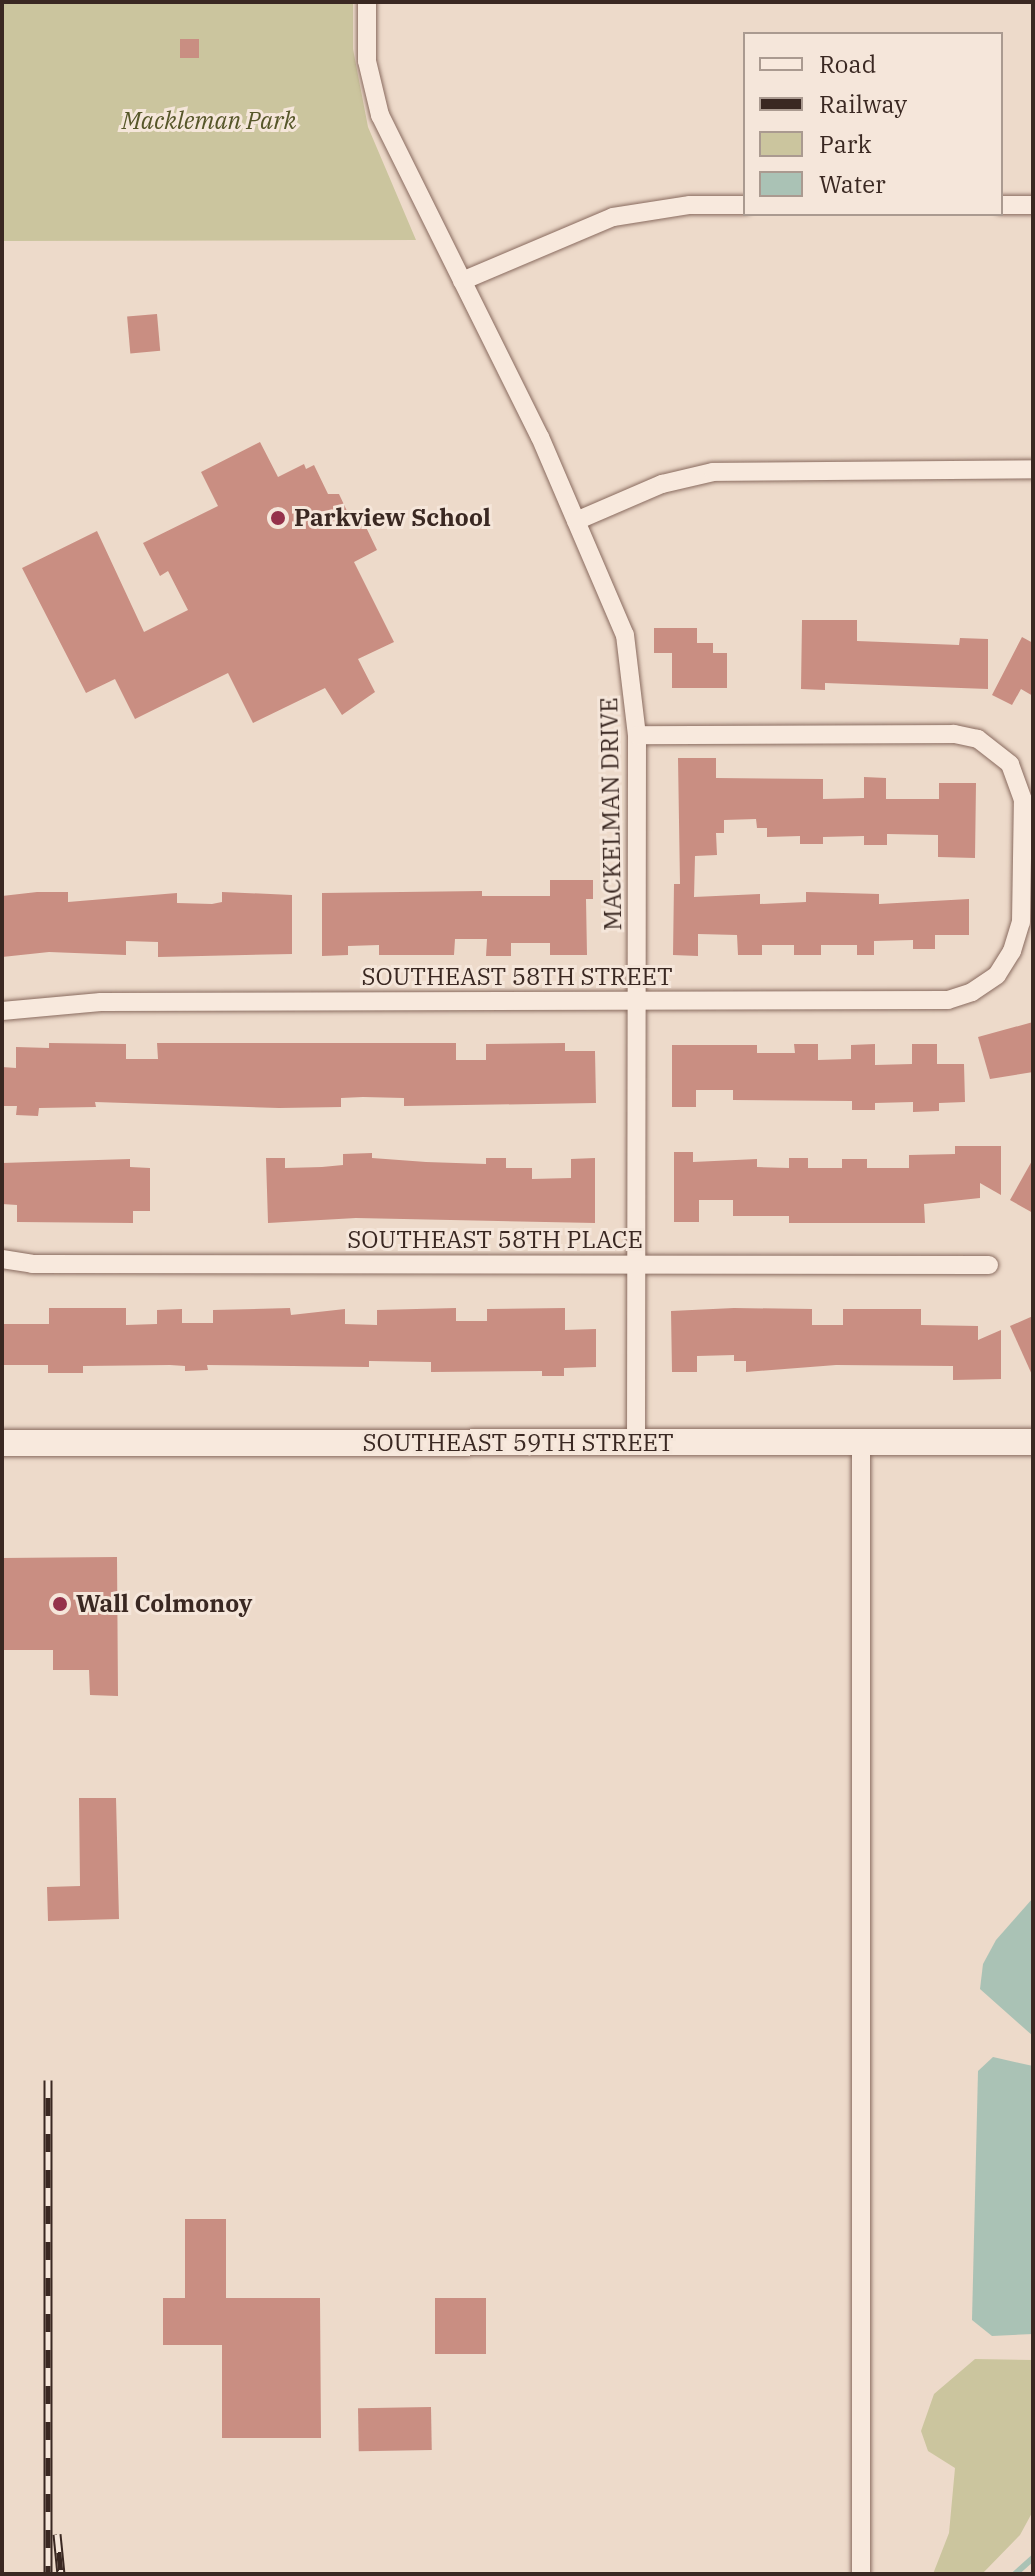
<!DOCTYPE html>
<html>
<head>
<meta charset="utf-8">
<style>
  body { margin:0 }
  #map { position:relative; width:1035px; height:2576px; overflow:hidden; background:#eddaca; font-family:"IBM Plex Serif",serif }
  div>[style] { position:absolute }
  .green>* { inset:0; background:#cbc59e }
  .water>* { inset:0; background:#aac2b5 }
  .stream>* { height:6px; margin:-3px; padding:0 3px; transform-origin:3px; border-radius:3px; background:#aac2b5 }
  .building>* { inset:0; background:#c98e82; transform-origin:0 0 }
  .roads { filter:drop-shadow(0 0 2px #896b5f) drop-shadow(0 0 2px #896b5f) }
  .street>* { height:18px; margin:-9px; padding:0 9px; transform-origin:9px; border-radius:9px; background:#f8e9dd }
  .secondary>* { height:26px; margin:-13px; padding:0 13px; transform-origin:13px; border-radius:13px; background:#f8e9dd }
  .rail>* { height:9px; margin-top:-4.5px; transform-origin:0; background:repeating-linear-gradient(90deg,#f5e6da 0 18px,#3a2822 0 36px); box-sizing:border-box; border-block:2px solid #3a2822 }
  .dots>* { width:22px; height:22px; translate:-50% -50%; box-sizing:border-box; border:4px solid #f5e6da; border-radius:50% }
  span { translate:-50% -50%; white-space:nowrap; text-align:center; line-height:1.15; -webkit-text-stroke:6px #f5e6da; paint-order:stroke }
  .park-label { font-size:24px; color:#565629; font-style:italic }
  .poi-label { font-size:24px; color:#3a2822; font-weight:700 }
  .left { translate:0 -50%; text-align:left }
  .street-label { font-size:24px; color:#3a2822 }
  .frame { position:absolute; inset:0; border:4px solid #3a2822; pointer-events:none }
  .legend { position:absolute; left:743px; top:32px; width:260px; height:184px; box-sizing:border-box; background:#f5e6da; border:2px solid #aa9a90; margin:0; padding:10px 14px; list-style:none; font-size:24px; color:#3a2822 }
  .legend li { display:flex; align-items:center; gap:16px; height:40px }
  .legend b { width:40px; border:2px solid #aa9a90 }
</style>
</head>
<body>
<div id="map">
  <div class="green">
    <i style="clip-path:polygon(2px 2px,353px 2px,353px 49px,368px 127px,416px 240px,2px 241px)"></i>
    <i style="clip-path:polygon(975px 2359px,1033px 2360px,1033px 2511px,1020px 2535px,982px 2574px,933px 2574px,949px 2533px,955px 2468px,928px 2451px,921px 2431px,934px 2394px)"></i>
  </div>
  <div class="water">
    <i style="clip-path:polygon(1033px 1898px,1033px 2036px,980px 1989px,983px 1964px,996px 1940px)"></i>
    <i style="clip-path:polygon(993px 2057px,1033px 2066px,1033px 2334px,992px 2336px,972px 2320px,978px 2071px)"></i>
  </div>
  <div class="stream">
    <i style="left:1015px;top:2574px;width:24px;rotate:-42deg"></i>
  </div>
  <div class="building">
    <i style="left:180px;top:39px;width:19px;height:19px"></i>
    <i style="left:157px;top:314px;width:37px;height:30px;rotate:85deg"></i>
    <i style="clip-path:polygon(260px 442px,278px 477px,304px 464px,306px 469px,314px 465px,328px 494px,339px 494px,355px 528px,364px 523px,377px 550px,354px 562px,394px 642px,358px 659px,375px 692px,342px 715px,325px 688px,253px 723px,228px 673px,135px 719px,115px 679px,86px 693px,22px 568px,97px 531px,144px 632px,188px 610px,168px 571px,160px 576px,143px 543px,218px 506px,201px 472px)"></i>
    <i style="clip-path:polygon(802px 620px,857px 620px,857px 641px,959px 645px,960px 638px,988px 639px,988px 689px,825px 683px,825px 690px,801px 689px)"></i>
    <i style="clip-path:polygon(654px 628px,697px 628px,697px 643px,713px 643px,713px 653px,727px 653px,727px 688px,672px 688px,672px 653px,654px 653px)"></i>
    <i style="clip-path:polygon(1022px 637px,1033px 643px,1033px 696px,1021px 689px,1012px 705px,992px 695px)"></i>
    <i style="clip-path:polygon(678px 758px,716px 758px,716px 778px,823px 779px,823px 799px,864px 798px,864px 777px,886px 778px,886px 799px,939px 799px,939px 783px,976px 783px,975px 858px,938px 857px,938px 835px,887px 834px,887px 845px,864px 845px,864px 836px,823px 837px,823px 844px,800px 844px,800px 836px,767px 837px,767px 828px,757px 828px,756px 819px,724px 820px,724px 833px,716px 833px,717px 855px,695px 856px,694px 897px,760px 894px,760px 904px,806px 902px,806px 892px,879px 894px,879px 904px,969px 899px,969px 935px,935px 935px,935px 949px,913px 949px,913px 940px,874px 941px,874px 955px,857px 955px,857px 945px,821px 945px,821px 955px,794px 955px,794px 945px,762px 945px,762px 955px,738px 955px,737px 935px,698px 934px,698px 956px,673px 955px,674px 884px,680px 884px)"></i>
    <i style="clip-path:polygon(550px 880px,593px 880px,593px 899px,586px 899px,587px 955px,550px 955px,550px 943px,511px 943px,511px 956px,486px 956px,487px 939px,455px 939px,454px 955px,379px 955px,379px 945px,348px 946px,348px 955px,322px 956px,322px 893px,482px 891px,482px 896px,550px 896px)"></i>
    <i style="clip-path:polygon(37px 892px,68px 892px,68px 902px,177px 893px,177px 903px,212px 904px,222px 902px,222px 892px,292px 895px,292px 954px,158px 957px,158px 942px,126px 941px,126px 955px,49px 952px,2px 957px,2px 896px)"></i>
    <i style="clip-path:polygon(1033px 1022px,1033px 1072px,990px 1079px,978px 1037px)"></i>
    <i style="clip-path:polygon(49px 1043px,126px 1044px,126px 1059px,158px 1059px,157px 1043px,456px 1043px,456px 1060px,486px 1060px,486px 1044px,565px 1043px,565px 1051px,595px 1051px,596px 1103px,404px 1106px,404px 1098px,363px 1097px,341px 1098px,341px 1107px,279px 1108px,95px 1102px,96px 1107px,39px 1108px,38px 1116px,16px 1115px,17px 1106px,2px 1106px,2px 1067px,16px 1068px,16px 1047px,49px 1048px)"></i>
    <i style="clip-path:polygon(794px 1044px,818px 1044px,818px 1060px,851px 1059px,851px 1045px,875px 1044px,875px 1065px,912px 1064px,912px 1044px,937px 1044px,937px 1064px,964px 1064px,965px 1102px,939px 1103px,939px 1111px,913px 1112px,913px 1102px,875px 1103px,875px 1110px,852px 1110px,852px 1101px,733px 1100px,733px 1090px,696px 1090px,696px 1107px,672px 1107px,672px 1045px,757px 1045px,757px 1053px,795px 1053px)"></i>
    <i style="clip-path:polygon(955px 1146px,1001px 1146px,1001px 1195px,980px 1183px,980px 1198px,924px 1204px,925px 1223px,789px 1223px,789px 1216px,733px 1216px,733px 1200px,699px 1200px,699px 1222px,674px 1222px,674px 1152px,693px 1152px,693px 1162px,757px 1159px,757px 1167px,789px 1168px,789px 1158px,808px 1158px,808px 1168px,842px 1168px,842px 1159px,867px 1159px,867px 1168px,909px 1168px,909px 1155px,955px 1154px)"></i>
    <i style="clip-path:polygon(372px 1153px,372px 1158px,426px 1162px,486px 1164px,486px 1158px,506px 1158px,506px 1168px,532px 1168px,532px 1179px,571px 1178px,571px 1159px,595px 1158px,595px 1223px,356px 1218px,268px 1223px,266px 1158px,285px 1158px,285px 1168px,322px 1167px,343px 1165px,343px 1154px)"></i>
    <i style="clip-path:polygon(130px 1159px,130px 1167px,150px 1168px,150px 1211px,133px 1211px,133px 1223px,17px 1222px,17px 1205px,2px 1204px,2px 1163px)"></i>
    <i style="clip-path:polygon(1033px 1159px,1033px 1213px,1010px 1200px)"></i>
    <i style="clip-path:polygon(49px 1308px,126px 1308px,126px 1325px,157px 1324px,157px 1310px,182px 1309px,182px 1323px,213px 1323px,213px 1310px,290px 1308px,291px 1315px,345px 1309px,345px 1324px,377px 1325px,377px 1310px,456px 1308px,456px 1321px,487px 1321px,487px 1309px,565px 1308px,565px 1330px,596px 1329px,596px 1367px,564px 1368px,564px 1376px,542px 1376px,542px 1371px,431px 1372px,431px 1362px,369px 1361px,369px 1367px,207px 1365px,208px 1370px,185px 1371px,185px 1366px,170px 1365px,83px 1366px,83px 1373px,48px 1373px,48px 1365px,2px 1365px,2px 1324px,49px 1324px)"></i>
    <i style="clip-path:polygon(734px 1308px,812px 1309px,812px 1325px,843px 1325px,843px 1309px,921px 1309px,921px 1325px,978px 1326px,978px 1340px,1001px 1330px,1001px 1379px,953px 1380px,953px 1366px,836px 1365px,746px 1372px,746px 1361px,734px 1361px,734px 1355px,697px 1356px,697px 1372px,672px 1372px,671px 1311px)"></i>
    <i style="clip-path:polygon(1033px 1316px,1033px 1377px,1010px 1326px)"></i>
    <i style="clip-path:polygon(117px 1557px,118px 1696px,90px 1695px,89px 1670px,53px 1670px,53px 1650px,2px 1650px,2px 1558px)"></i>
    <i style="clip-path:polygon(79px 1798px,116px 1798px,119px 1919px,48px 1921px,47px 1887px,80px 1886px)"></i>
    <i style="clip-path:polygon(185px 2219px,226px 2219px,226px 2298px,320px 2298px,321px 2438px,222px 2438px,222px 2345px,163px 2345px,163px 2298px,185px 2298px)"></i>
    <i style="left:486px;top:2298px;width:56px;height:51px;rotate:90deg"></i>
    <i style="left:431px;top:2407px;width:43px;height:73px;rotate:89deg"></i>
  </div>
  <div class="roads">
    <div class="street">
      <i style="left:367px;top:2px;width:59px;rotate:90deg"></i>
      <i style="left:367px;top:61px;width:56px;rotate:76.5deg"></i>
      <i style="left:380px;top:115px;width:360px;rotate:63.6deg"></i>
      <i style="left:540px;top:437px;width:215px;rotate:66.8deg"></i>
      <i style="left:625px;top:635px;width:101px;rotate:83.2deg"></i>
      <i style="left:637px;top:735px;width:708px;rotate:90.08deg"></i>
      <i style="left:1001px;top:205px;width:32px"></i>
      <i style="left:462px;top:281px;width:164px;rotate:-23deg"></i>
      <i style="left:613px;top:217px;width:78px;rotate:-8.9deg"></i>
      <i style="left:690px;top:205px;width:55px"></i>
      <i style="left:576px;top:521px;width:94px;rotate:-23.3deg"></i>
      <i style="left:662px;top:484px;width:52px;rotate:-13.2deg"></i>
      <i style="left:713px;top:472px;width:320px;rotate:-0.5deg"></i>
      <i style="left:2px;top:1011px;width:99px;rotate:-5.2deg"></i>
      <i style="left:101px;top:1002px;width:847px;rotate:-0.14deg"></i>
      <i style="left:948px;top:1000px;width:25px;rotate:-18deg"></i>
      <i style="left:972px;top:992px;width:30px;rotate:-34deg"></i>
      <i style="left:997px;top:975px;width:28px;rotate:-58deg"></i>
      <i style="left:1012px;top:951px;width:30px;rotate:-73deg"></i>
      <i style="left:1021px;top:922px;width:122px;rotate:-89.1deg"></i>
      <i style="left:1023px;top:800px;width:38px;rotate:-110deg"></i>
      <i style="left:1010px;top:764px;width:41px;rotate:-142deg"></i>
      <i style="left:978px;top:739px;width:25px;rotate:-168deg"></i>
      <i style="left:954px;top:734px;width:317px;rotate:179.8deg"></i>
      <i style="left:2px;top:1259px;width:30px;rotate:9deg"></i>
      <i style="left:32px;top:1264px;width:957px;rotate:0.06deg"></i>
      <i style="left:861px;top:2574px;width:1131px;rotate:-90deg"></i>
    </div>
    <div class="secondary">
      <i style="left:2px;top:1443px;width:1031px;rotate:-0.06deg"></i>
    </div>
  </div>
  <div class="rail">
    <i style="left:48px;top:2080px;width:494px;rotate:90deg"></i>
    <i style="left:57px;top:2534px;width:40px;rotate:84.3deg"></i>
  </div>
  <div class="dots">
    <i style="left:278px;top:518px;background:#95324b"></i>
    <i style="left:60px;top:1604px;background:#95324b"></i>
  </div>
  <div class="park-label">
    <span style="left:209px;top:121px">Mackleman Park</span>
  </div>
  <div class="poi-label">
    <span class="left" style="left:294px;top:518px">Parkview School</span>
    <span class="left" style="left:76px;top:1604px">Wall Colmonoy</span>
  </div>
  <div class="street-label">
    <span style="left:611px;top:814px;rotate:-91deg">MACKELMAN DRIVE</span>
    <span style="left:517px;top:977px">SOUTHEAST 58TH STREET</span>
    <span style="left:495px;top:1240px">SOUTHEAST 58TH PLACE</span>
    <span style="left:518px;top:1443px">SOUTHEAST 59TH STREET</span>
  </div>
  <div class="frame"></div>
  <ul class="legend">
  <li><b style="height:10px;background:#f8e9dd"></b>Road</li>
  <li><b style="height:10px;background:#3a2822"></b>Railway</li>
  <li><b style="height:22px;background:#cbc59e"></b>Park</li>
  <li><b style="height:22px;background:#aac2b5"></b>Water</li>
  </ul>
</div>
</body>
</html>
